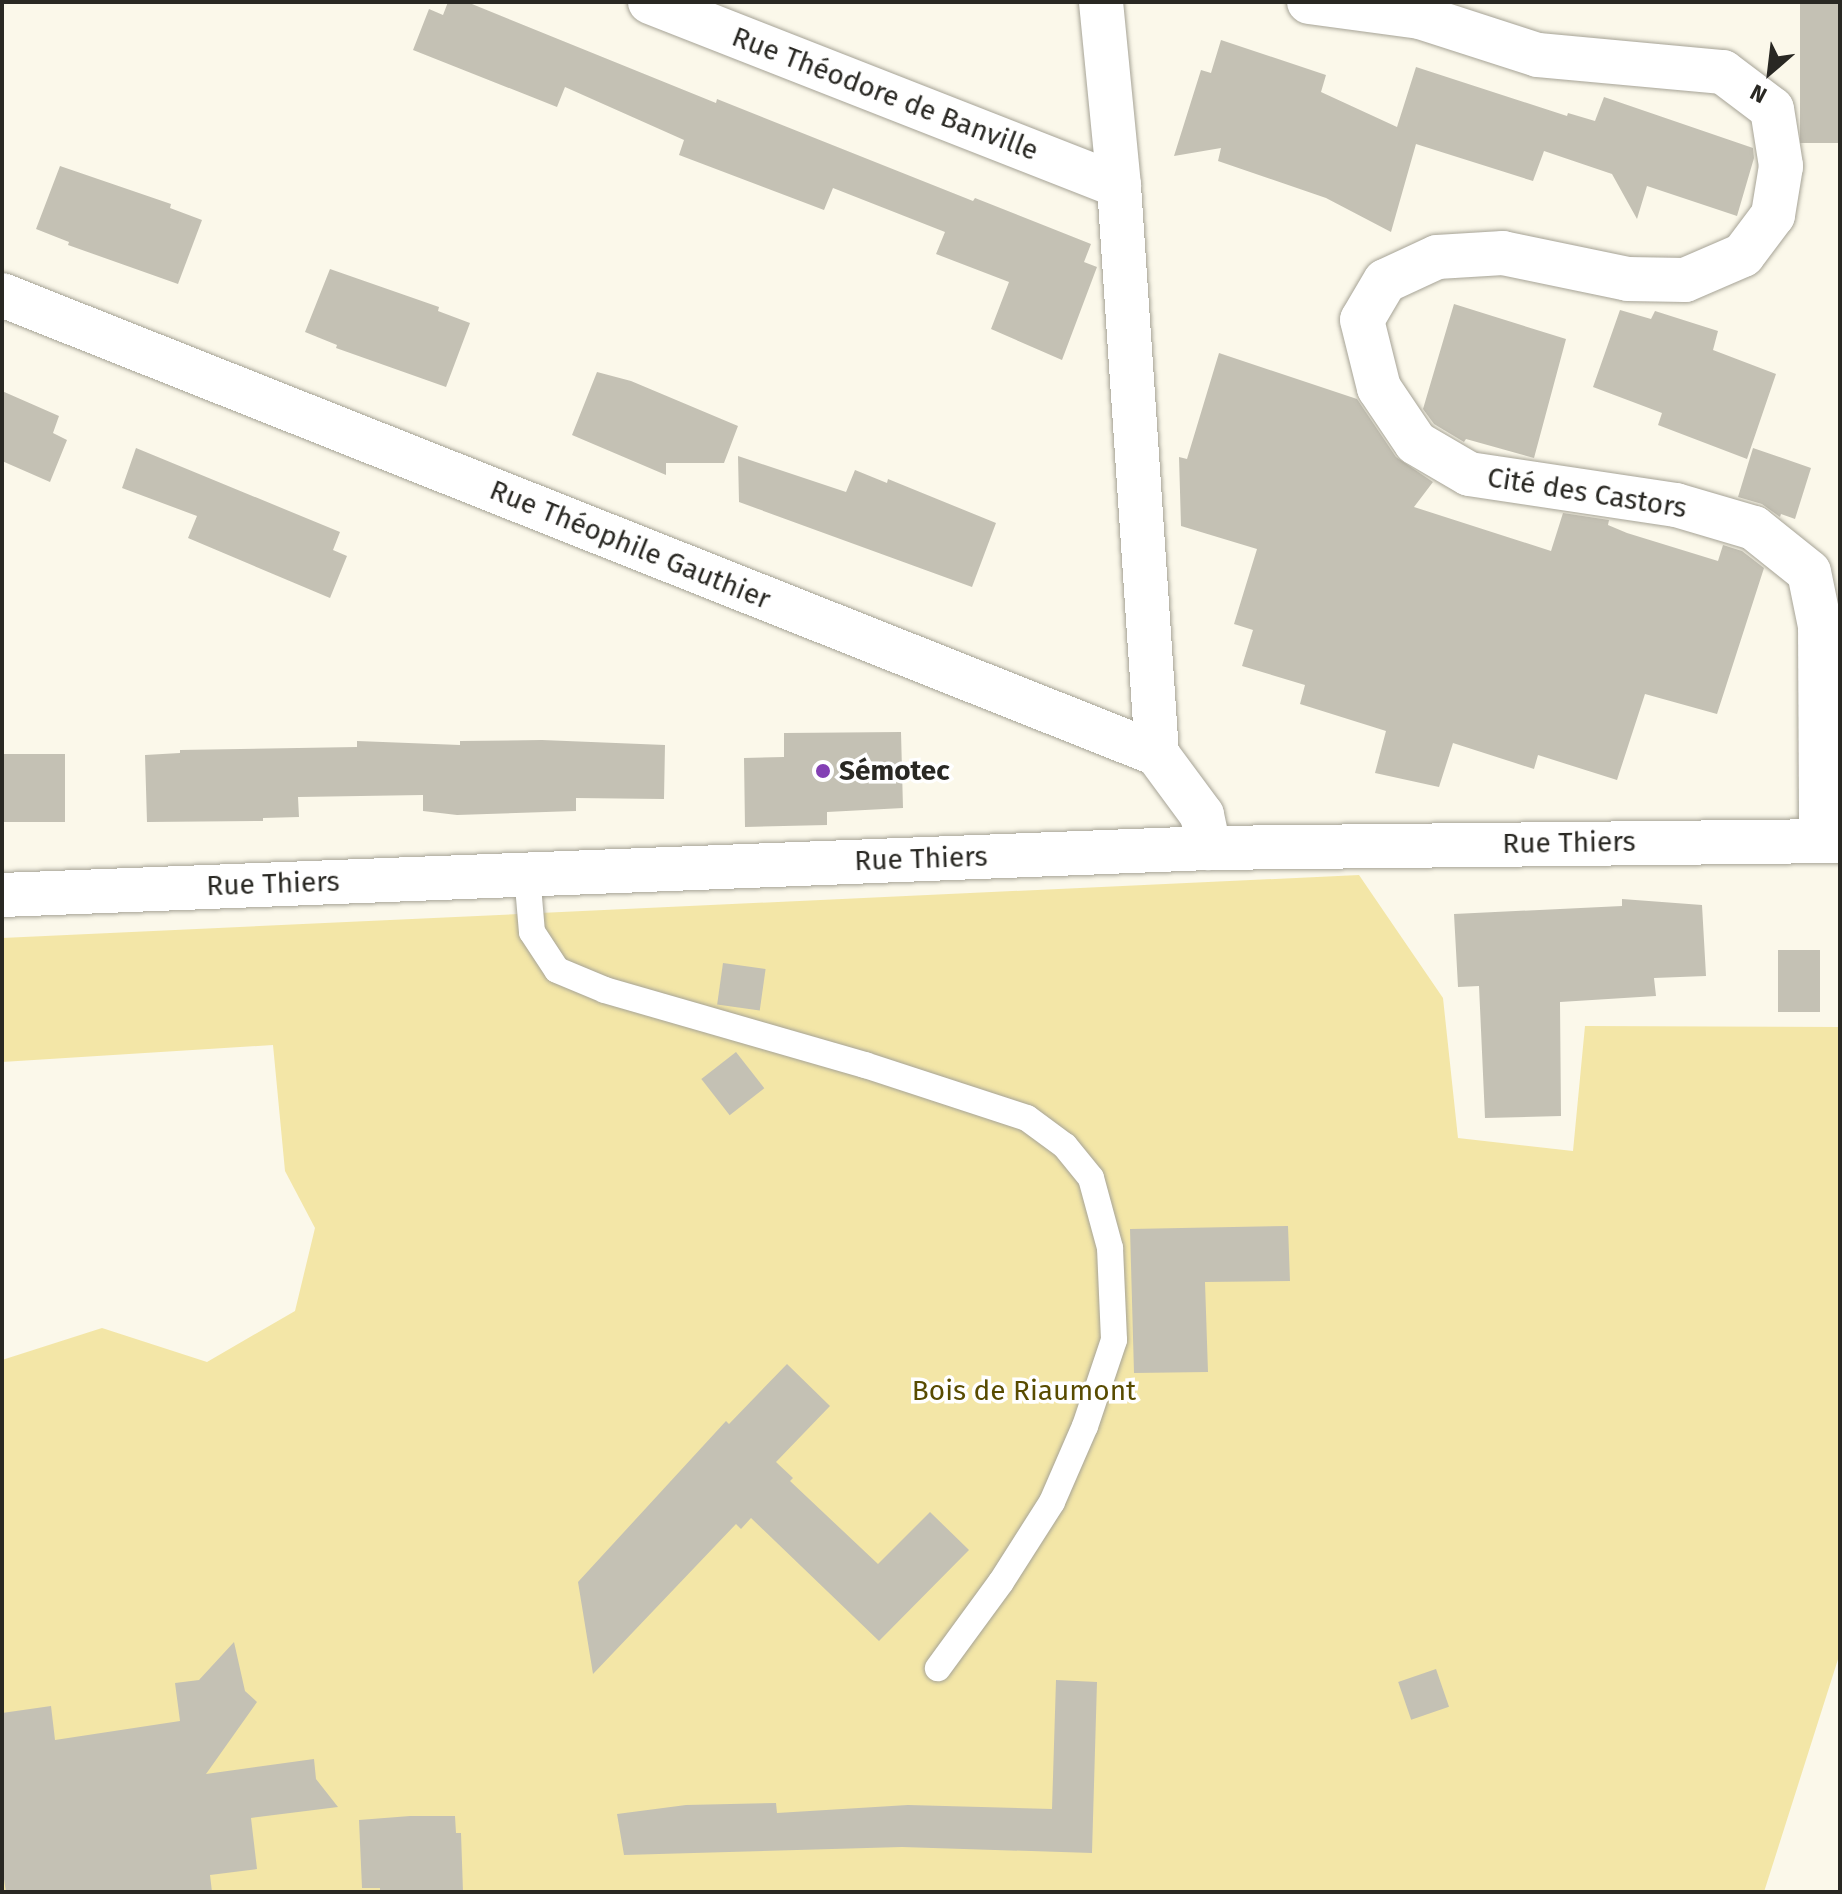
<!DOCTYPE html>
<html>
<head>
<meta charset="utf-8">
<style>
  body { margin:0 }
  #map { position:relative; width:1842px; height:1894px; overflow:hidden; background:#fbf8ea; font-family:"Fira Sans",sans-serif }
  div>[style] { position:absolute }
  .green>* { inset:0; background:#f3e6a7 }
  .building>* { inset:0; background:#c4c1b4; transform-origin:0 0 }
  .roads { filter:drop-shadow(0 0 2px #a6a396) drop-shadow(0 0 2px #a6a396) }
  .service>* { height:26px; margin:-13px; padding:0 13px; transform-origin:13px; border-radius:13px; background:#fff }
  .minor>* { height:44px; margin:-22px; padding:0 22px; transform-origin:22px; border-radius:22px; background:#fff }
  .tertiary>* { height:44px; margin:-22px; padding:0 22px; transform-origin:22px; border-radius:22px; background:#fff }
  .dots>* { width:22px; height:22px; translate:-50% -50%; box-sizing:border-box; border:4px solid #fff; border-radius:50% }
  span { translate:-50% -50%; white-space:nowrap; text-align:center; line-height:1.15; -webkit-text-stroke:7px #fff; paint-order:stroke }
  .street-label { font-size:28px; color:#292823 }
  .poi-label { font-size:28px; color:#292823; font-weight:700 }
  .left { translate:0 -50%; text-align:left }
  .park-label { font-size:28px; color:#584b00 }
  .frame { position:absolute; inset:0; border:4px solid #292823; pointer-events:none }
  .north { position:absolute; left:1730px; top:32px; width:80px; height:80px; -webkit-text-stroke:6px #fff; paint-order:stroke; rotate:208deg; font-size:22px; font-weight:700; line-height:32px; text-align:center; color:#292823 }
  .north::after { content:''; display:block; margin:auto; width:28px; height:36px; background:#292823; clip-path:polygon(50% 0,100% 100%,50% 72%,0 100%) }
</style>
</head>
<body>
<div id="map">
  <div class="green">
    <i style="clip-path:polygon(1359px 875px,1443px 998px,1458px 1138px,1573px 1151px,1585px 1026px,1840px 1027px,1840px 1653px,1764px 1892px,2px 1892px,2px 1360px,102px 1328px,207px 1362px,295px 1311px,315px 1228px,285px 1171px,273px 1045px,2px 1062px,2px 938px)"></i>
  </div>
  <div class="building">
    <i style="clip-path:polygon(448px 2px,467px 2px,716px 103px,717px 99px,973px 201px,975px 198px,1091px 244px,1084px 262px,1097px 267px,1062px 360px,991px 329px,1009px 282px,936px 254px,945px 232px,833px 188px,824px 210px,679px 155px,684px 140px,565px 87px,557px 107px,413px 50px,429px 9px,443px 15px)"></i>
    <i style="left:1800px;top:2px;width:40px;height:141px"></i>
    <i style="clip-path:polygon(1221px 40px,1326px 75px,1321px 92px,1397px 127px,1416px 67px,1567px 116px,1568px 113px,1595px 121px,1604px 97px,1753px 148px,1754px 158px,1737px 216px,1647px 186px,1637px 219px,1612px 174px,1544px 151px,1533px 181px,1416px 144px,1391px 232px,1326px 198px,1218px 161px,1221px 148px,1174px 156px,1201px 70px,1211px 73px)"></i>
    <i style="clip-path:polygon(60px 166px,171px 204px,170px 208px,202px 220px,178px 284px,68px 245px,69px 242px,36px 229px)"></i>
    <i style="clip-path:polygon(330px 269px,439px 307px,438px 311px,470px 323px,446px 387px,336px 348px,337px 345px,305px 332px)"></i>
    <i style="clip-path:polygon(1454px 304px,1566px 339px,1534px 458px,1466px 439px,1464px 442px,1434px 424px,1423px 409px)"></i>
    <i style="clip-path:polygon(1620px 310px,1651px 319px,1655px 311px,1718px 331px,1713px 350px,1776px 374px,1747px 459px,1658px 425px,1662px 413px,1593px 387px)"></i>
    <i style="clip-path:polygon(1219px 353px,1357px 399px,1396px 457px,1433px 482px,1414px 507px,1551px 551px,1563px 513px,1609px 520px,1608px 525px,1627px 533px,1718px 561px,1723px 545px,1742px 551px,1764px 568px,1717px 714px,1645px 694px,1617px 780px,1538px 755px,1534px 769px,1453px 743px,1439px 787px,1375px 773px,1386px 731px,1300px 704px,1305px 685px,1242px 666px,1253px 630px,1234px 624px,1257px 549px,1181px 526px,1179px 457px,1187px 459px)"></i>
    <i style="clip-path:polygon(597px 372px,631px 381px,738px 426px,724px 463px,666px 463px,666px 475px,572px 435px)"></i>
    <i style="clip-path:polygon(2px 391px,59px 416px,53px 433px,67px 440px,50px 482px,2px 461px)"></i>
    <i style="clip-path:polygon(136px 448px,340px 532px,333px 550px,347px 556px,330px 598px,188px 538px,197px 516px,122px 488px)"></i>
    <i style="clip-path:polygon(1753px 448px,1811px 468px,1795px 519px,1781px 514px,1780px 517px,1762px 504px,1738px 497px)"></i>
    <i style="clip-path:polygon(738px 456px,846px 492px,855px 470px,887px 483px,888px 479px,996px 523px,972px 587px,739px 502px)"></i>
    <i style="clip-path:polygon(901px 732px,903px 808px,827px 812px,827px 825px,745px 827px,744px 758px,784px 757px,784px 733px)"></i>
    <i style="clip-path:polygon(542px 740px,665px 745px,664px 799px,576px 798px,576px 811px,457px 815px,423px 811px,423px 795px,298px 797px,299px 817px,263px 818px,263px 821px,147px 822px,145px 755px,180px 753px,180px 750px,357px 747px,357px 741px,460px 745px,460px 741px)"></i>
    <i style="left:65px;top:754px;width:68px;height:63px;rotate:90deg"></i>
    <i style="clip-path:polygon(1622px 899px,1702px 905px,1706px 976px,1654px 978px,1656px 996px,1560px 1002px,1561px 1116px,1485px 1118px,1479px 986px,1458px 987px,1454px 914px,1622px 906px)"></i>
    <i style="left:1778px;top:950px;width:42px;height:62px"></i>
    <i style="left:723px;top:963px;width:43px;height:42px;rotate:8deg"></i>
    <i style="left:736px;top:1052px;width:46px;height:44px;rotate:52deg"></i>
    <i style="clip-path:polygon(1288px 1226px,1290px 1281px,1205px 1282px,1208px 1372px,1134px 1373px,1130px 1229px)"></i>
    <i style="clip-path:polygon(787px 1364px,830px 1406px,776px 1462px,793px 1478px,790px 1481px,878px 1564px,930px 1512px,969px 1550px,879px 1641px,751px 1518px,741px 1529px,736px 1524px,593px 1674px,578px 1582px,726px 1421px,729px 1424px)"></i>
    <i style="clip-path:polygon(234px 1642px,245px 1691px,257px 1702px,206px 1774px,314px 1759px,316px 1779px,338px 1807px,251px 1818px,257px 1869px,210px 1875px,212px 1892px,6px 1892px,2px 1866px,2px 1713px,51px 1706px,55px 1740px,180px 1721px,175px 1683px,199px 1680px)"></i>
    <i style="left:1436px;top:1669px;width:40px;height:40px;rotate:71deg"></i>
    <i style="clip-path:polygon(1056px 1680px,1097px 1682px,1092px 1853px,902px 1847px,624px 1855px,617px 1814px,686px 1805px,776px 1803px,777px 1813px,908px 1805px,1052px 1809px)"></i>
    <i style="clip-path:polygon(410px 1816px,455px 1816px,456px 1833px,461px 1833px,463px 1892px,380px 1892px,380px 1888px,362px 1888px,359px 1820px)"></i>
  </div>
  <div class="roads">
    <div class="service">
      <i style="left:527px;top:874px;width:58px;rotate:85.1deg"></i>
      <i style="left:532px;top:932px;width:45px;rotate:56.7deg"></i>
      <i style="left:557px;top:970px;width:52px;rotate:22.6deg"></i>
      <i style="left:605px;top:990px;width:271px;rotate:16.1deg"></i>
      <i style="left:865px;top:1065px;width:170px;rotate:18.1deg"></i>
      <i style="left:1027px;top:1118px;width:47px;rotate:36.4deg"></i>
      <i style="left:1065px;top:1146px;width:41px;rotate:50.9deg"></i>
      <i style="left:1091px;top:1178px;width:73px;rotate:74.8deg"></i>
      <i style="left:1110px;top:1248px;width:92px;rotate:87.5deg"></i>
      <i style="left:1114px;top:1340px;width:91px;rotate:108.6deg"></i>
      <i style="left:1085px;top:1426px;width:83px;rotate:113.5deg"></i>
      <i style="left:1052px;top:1502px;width:95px;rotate:122.5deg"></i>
      <i style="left:1001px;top:1582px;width:107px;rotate:126.2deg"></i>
    </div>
    <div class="minor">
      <i style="left:650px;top:2px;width:504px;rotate:21.42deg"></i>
      <i style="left:1101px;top:2px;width:185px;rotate:84.4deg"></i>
      <i style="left:1119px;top:186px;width:569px;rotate:86.17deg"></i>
      <i style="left:1309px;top:2px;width:112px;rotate:7.7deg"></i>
      <i style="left:1420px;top:17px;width:124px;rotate:17.9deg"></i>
      <i style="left:1538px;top:55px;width:186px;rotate:5.3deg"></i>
      <i style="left:1723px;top:72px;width:61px;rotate:37.1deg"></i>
      <i style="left:1772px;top:109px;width:58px;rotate:81deg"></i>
      <i style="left:1781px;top:166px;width:50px;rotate:99.3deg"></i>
      <i style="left:1773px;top:215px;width:50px;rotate:126.9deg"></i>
      <i style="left:1743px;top:255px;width:63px;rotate:156.7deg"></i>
      <i style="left:1685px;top:280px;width:57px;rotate:-179deg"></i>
      <i style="left:1628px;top:279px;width:128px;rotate:-168.3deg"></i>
      <i style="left:1503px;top:253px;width:66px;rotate:176.5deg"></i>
      <i style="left:1437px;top:257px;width:57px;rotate:155.2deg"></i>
      <i style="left:1385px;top:281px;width:45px;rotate:120.5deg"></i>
      <i style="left:1362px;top:320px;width:70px;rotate:76deg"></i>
      <i style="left:1379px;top:388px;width:66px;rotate:56.1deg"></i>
      <i style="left:1416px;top:443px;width:61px;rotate:30.3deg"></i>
      <i style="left:1469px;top:474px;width:209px;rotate:8.5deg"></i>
      <i style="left:1676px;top:505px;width:81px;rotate:16.4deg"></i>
      <i style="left:1754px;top:528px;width:70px;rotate:38.7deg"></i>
      <i style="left:1809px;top:572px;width:55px;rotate:78.5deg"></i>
      <i style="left:1820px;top:626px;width:214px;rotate:89.7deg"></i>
      <i style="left:2px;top:295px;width:1243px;rotate:21.67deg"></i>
      <i style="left:1157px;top:754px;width:76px;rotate:53.6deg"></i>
      <i style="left:1202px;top:815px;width:34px;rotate:78deg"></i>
    </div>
    <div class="tertiary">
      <i style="left:2px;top:895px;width:1208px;rotate:-2.23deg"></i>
      <i style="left:1209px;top:848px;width:631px;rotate:-0.64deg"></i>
    </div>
  </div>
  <div class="dots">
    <i style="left:823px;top:771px;background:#8340b4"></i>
  </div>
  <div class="street-label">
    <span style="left:885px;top:94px;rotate:21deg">Rue Théodore de Banville</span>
    <span style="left:1587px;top:493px;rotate:9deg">Cité des Castors</span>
    <span style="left:630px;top:545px;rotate:22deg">Rue Théophile Gauthier</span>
    <span style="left:1569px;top:843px;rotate:-1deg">Rue Thiers</span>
    <span style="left:921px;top:859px;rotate:-2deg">Rue Thiers</span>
    <span style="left:273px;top:884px;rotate:-2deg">Rue Thiers</span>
  </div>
  <div class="poi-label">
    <span class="left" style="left:839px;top:771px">Sémotec</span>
  </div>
  <div class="park-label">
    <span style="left:1024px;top:1391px">Bois de Riaumont</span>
  </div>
  <div class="frame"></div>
  <div class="north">N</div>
</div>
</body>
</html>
